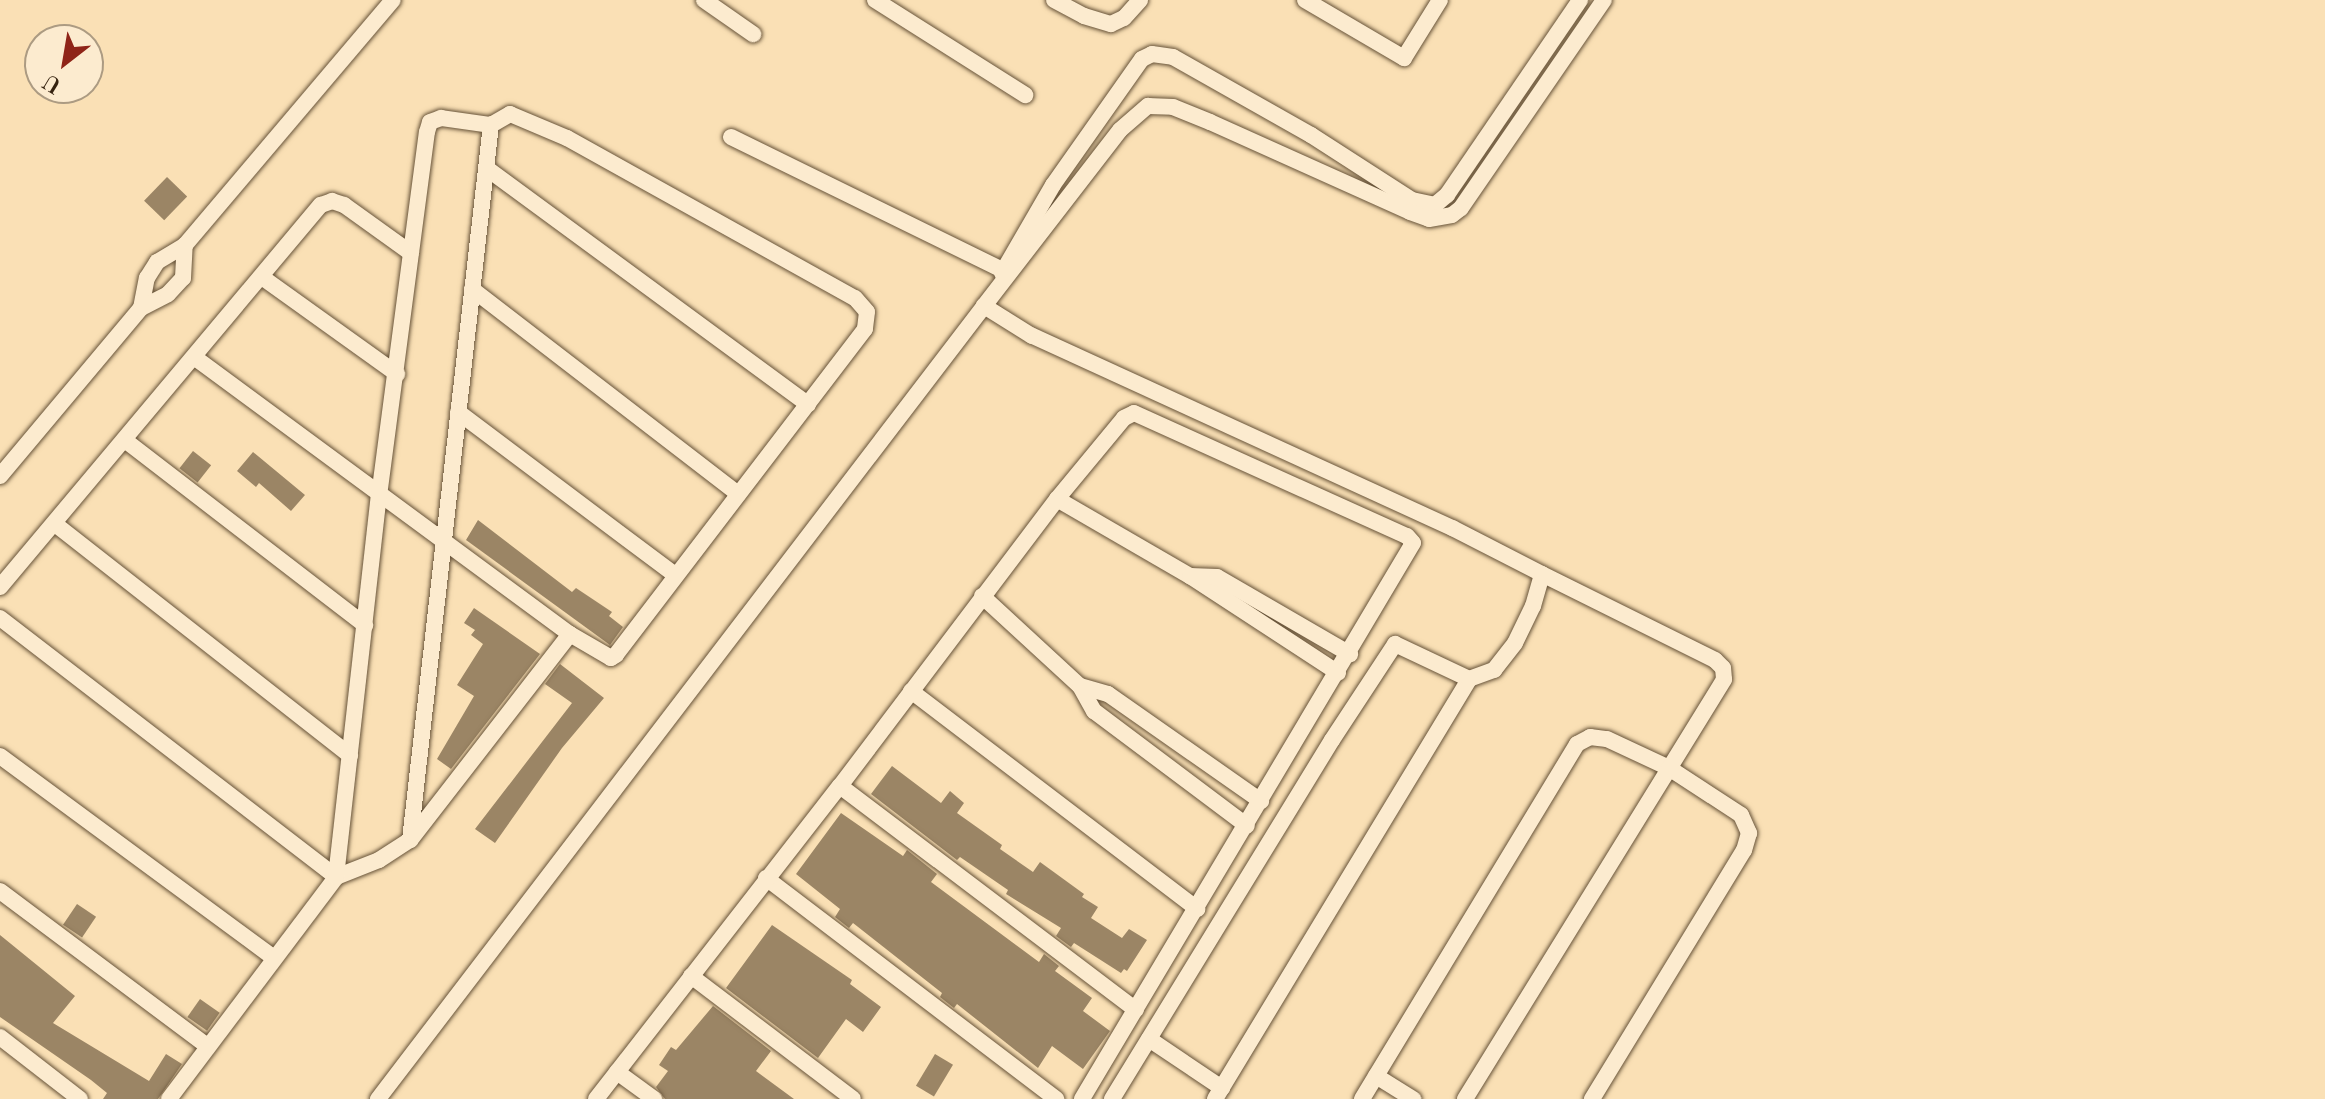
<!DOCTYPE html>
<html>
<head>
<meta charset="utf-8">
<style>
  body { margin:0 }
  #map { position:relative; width:2325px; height:1099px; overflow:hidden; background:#fae0b5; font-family:"Old Standard TT",serif }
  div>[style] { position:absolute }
  .building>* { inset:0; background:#9b8565; transform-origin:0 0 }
  .roads { filter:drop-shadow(0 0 2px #665238) drop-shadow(0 0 2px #665238) }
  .minor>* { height:16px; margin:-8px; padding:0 8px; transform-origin:8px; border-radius:8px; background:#fcebcf }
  span { translate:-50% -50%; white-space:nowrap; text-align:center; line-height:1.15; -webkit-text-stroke:6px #fcebcf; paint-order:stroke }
  .north { position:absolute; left:24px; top:24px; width:80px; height:80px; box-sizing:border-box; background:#fcebcf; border:2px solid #ac9b82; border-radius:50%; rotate:211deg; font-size:22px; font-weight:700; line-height:32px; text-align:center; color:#35220f }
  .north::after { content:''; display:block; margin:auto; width:28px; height:36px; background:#8f2418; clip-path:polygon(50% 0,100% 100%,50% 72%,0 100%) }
</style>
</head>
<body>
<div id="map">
  <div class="building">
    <i style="left:167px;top:177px;width:28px;height:33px;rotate:44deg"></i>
    <i style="left:193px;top:451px;width:23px;height:22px;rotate:38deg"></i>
    <i style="clip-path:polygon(253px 452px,305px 495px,291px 511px,259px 483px,256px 487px,237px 471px)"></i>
    <i style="clip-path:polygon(478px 520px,572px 592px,576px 588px,612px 612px,609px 616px,623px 627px,610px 645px,466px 540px)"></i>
    <i style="clip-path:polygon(474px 608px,540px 654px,451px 769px,437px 759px,474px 696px,457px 685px,483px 644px,471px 635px,475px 630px,464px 623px)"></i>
    <i style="clip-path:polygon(560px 664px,604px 698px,562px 748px,495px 843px,475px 829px,572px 703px,545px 684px)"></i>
    <i style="clip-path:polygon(892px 766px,941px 803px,950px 791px,964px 803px,957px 813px,1002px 845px,1000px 849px,1033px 872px,1040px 862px,1084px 894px,1082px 897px,1098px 907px,1091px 918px,1122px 938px,1129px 929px,1147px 940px,1127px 971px,1124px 969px,1121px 973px,1074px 943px,1071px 947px,1056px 936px,1061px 928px,1006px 894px,1008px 890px,960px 857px,957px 860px,871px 794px)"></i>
    <i style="clip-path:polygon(841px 813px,903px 856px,907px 850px,937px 874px,931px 882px,1039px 962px,1044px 954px,1059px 966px,1055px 971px,1092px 998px,1083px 1011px,1110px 1031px,1083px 1069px,1052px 1046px,1038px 1068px,957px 1004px,954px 1008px,940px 997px,942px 993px,853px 923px,849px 928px,835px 917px,840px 909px,796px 874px)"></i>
    <i style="left:77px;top:904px;width:23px;height:25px;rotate:34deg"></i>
    <i style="clip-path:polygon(772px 925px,852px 980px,850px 984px,881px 1007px,863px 1032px,846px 1019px,818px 1058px,726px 988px)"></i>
    <i style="clip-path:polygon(0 935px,75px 996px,53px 1023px,149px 1081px,166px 1054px,182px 1064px,158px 1099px,103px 1099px,107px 1093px,91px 1080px,0 1017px)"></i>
    <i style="left:200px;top:999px;width:24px;height:22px;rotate:35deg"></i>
    <i style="clip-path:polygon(713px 1006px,771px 1051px,756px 1071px,794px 1099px,665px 1099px,656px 1087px,668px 1071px,659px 1065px,671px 1047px,676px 1050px)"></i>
    <i style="left:935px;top:1054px;width:21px;height:37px;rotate:31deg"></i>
  </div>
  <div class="roads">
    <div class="minor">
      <i style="left:704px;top:0;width:60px;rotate:34.8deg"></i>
      <i style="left:875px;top:0;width:178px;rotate:32.3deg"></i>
      <i style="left:1054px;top:0;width:34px;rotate:28deg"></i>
      <i style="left:1084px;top:16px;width:28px;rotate:17deg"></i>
      <i style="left:1111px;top:24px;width:14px;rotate:-25deg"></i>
      <i style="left:1124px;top:18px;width:24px;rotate:-48deg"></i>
      <i style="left:1305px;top:0;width:115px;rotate:30.4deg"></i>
      <i style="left:1404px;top:58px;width:68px;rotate:-58.2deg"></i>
      <i style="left:731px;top:137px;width:302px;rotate:26.1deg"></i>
      <i style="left:489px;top:170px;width:396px;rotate:36.3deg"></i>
      <i style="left:1002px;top:273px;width:102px;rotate:-59.9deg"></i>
      <i style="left:1053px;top:185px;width:154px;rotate:-54.8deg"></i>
      <i style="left:1142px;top:59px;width:11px;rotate:-27deg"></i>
      <i style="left:1152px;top:54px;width:21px;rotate:8deg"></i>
      <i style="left:1173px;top:57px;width:159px;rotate:29.5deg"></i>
      <i style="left:1311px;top:135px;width:120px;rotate:32.8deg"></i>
      <i style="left:1412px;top:200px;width:24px;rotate:12deg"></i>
      <i style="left:1435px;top:205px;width:16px;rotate:-40deg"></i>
      <i style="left:1447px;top:195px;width:236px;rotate:-55.7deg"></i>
      <i style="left:263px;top:278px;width:165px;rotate:35.6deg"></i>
      <i style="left:472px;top:289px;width:336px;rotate:37.6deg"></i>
      <i style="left:141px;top:308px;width:31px;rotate:-79deg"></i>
      <i style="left:147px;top:278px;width:19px;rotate:-58deg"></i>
      <i style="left:157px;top:262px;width:33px;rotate:-31deg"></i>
      <i style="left:185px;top:245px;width:321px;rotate:-49.7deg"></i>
      <i style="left:194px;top:357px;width:467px;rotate:36.4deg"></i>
      <i style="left:458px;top:412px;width:271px;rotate:36.9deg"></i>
      <i style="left:126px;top:441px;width:302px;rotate:37.6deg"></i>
      <i style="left:0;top:476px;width:219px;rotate:-50deg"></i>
      <i style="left:141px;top:308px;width:30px;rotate:-27deg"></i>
      <i style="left:168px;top:294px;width:22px;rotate:-47deg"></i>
      <i style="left:183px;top:278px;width:33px;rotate:-87deg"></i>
      <i style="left:1057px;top:499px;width:154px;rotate:30.1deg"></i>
      <i style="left:1190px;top:576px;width:177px;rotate:33.2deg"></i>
      <i style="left:55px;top:524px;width:375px;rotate:38.1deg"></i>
      <i style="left:1190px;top:576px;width:27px;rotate:2deg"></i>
      <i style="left:1217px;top:577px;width:154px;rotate:30.1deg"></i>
      <i style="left:0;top:587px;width:499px;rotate:-50deg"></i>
      <i style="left:321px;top:205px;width:12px;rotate:-20deg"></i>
      <i style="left:332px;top:201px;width:13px;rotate:18deg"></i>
      <i style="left:344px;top:205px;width:82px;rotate:35.6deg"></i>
      <i style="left:982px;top:596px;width:133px;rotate:42.6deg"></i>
      <i style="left:1080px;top:686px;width:29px;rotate:61deg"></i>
      <i style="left:1094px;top:711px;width:191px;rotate:36.9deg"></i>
      <i style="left:0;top:618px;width:424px;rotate:37.6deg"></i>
      <i style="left:336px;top:877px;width:46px;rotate:-21.6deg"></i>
      <i style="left:379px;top:860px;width:37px;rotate:-33deg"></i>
      <i style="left:410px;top:840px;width:720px;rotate:-83.54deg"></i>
      <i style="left:491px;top:125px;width:22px;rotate:-30deg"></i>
      <i style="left:510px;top:114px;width:62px;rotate:22.8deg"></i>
      <i style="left:567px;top:138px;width:329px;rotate:29.1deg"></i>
      <i style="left:855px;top:298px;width:18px;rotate:49deg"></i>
      <i style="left:867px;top:312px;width:17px;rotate:97deg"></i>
      <i style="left:865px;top:329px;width:410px;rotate:127.4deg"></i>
      <i style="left:616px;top:655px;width:6px;rotate:149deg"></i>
      <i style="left:611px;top:658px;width:48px;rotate:-149.7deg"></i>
      <i style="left:570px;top:634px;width:261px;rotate:127.8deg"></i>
      <i style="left:1080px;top:686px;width:29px;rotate:16deg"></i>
      <i style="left:1108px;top:694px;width:187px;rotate:35deg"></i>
      <i style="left:911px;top:691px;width:360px;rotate:37.3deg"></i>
      <i style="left:0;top:756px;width:340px;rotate:36.4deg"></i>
      <i style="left:840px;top:786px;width:371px;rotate:37.1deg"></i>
      <i style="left:766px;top:878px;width:365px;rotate:37.3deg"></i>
      <i style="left:0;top:891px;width:259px;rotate:36.8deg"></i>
      <i style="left:691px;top:976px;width:203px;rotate:37.2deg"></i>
      <i style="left:0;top:1037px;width:101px;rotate:37.8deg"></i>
      <i style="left:1149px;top:1039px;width:88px;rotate:33.9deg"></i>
      <i style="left:617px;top:1072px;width:46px;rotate:36.1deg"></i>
      <i style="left:1376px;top:1076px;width:44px;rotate:31.9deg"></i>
      <i style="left:169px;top:1099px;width:278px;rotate:-53deg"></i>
      <i style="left:336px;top:877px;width:383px;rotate:-83.6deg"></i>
      <i style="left:379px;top:496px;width:367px;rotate:-82.5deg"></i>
      <i style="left:427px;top:132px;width:10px;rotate:-73deg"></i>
      <i style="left:430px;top:122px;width:12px;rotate:-20deg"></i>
      <i style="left:441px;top:118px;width:50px;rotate:8deg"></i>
      <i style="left:378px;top:1099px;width:998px;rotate:-52.61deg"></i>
      <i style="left:596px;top:1099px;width:397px;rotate:-52.1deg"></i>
      <i style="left:840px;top:786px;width:360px;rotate:-52.9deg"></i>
      <i style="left:1057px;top:499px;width:105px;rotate:-50.4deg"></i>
      <i style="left:1124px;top:418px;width:11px;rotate:-27deg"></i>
      <i style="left:1134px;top:413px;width:299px;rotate:24.3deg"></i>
      <i style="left:1407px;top:536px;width:9px;rotate:49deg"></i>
      <i style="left:1413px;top:543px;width:647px;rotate:120.77deg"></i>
      <i style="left:1112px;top:1099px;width:421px;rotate:-58.5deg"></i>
      <i style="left:1332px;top:740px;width:115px;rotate:-56.7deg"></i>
      <i style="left:1395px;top:644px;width:82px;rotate:25.3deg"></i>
      <i style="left:1215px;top:1099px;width:491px;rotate:-58.8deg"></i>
      <i style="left:1469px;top:679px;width:27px;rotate:-20deg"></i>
      <i style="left:1494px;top:670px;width:34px;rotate:-52deg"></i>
      <i style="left:1515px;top:643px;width:41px;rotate:-64.1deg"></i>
      <i style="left:1533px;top:606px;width:33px;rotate:-74deg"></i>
      <i style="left:1542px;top:574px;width:101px;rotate:-152.9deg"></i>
      <i style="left:1452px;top:528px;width:462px;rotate:-155.4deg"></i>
      <i style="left:1032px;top:336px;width:57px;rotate:-148deg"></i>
      <i style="left:984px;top:306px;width:222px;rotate:-52.3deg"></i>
      <i style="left:1120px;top:130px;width:37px;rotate:-41deg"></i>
      <i style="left:1148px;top:106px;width:25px;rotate:2deg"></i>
      <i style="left:1173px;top:107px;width:40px;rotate:22deg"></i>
      <i style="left:1210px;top:122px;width:219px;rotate:24.2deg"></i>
      <i style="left:1410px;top:212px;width:20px;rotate:20deg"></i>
      <i style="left:1429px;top:219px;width:23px;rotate:-10deg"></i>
      <i style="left:1452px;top:215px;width:11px;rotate:-38deg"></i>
      <i style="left:1461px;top:208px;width:252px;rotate:-55.5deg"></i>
      <i style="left:1362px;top:1099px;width:415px;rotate:-58.8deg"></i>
      <i style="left:1577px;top:744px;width:15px;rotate:-28deg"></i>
      <i style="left:1590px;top:737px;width:17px;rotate:7deg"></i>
      <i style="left:1607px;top:739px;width:68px;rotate:25.1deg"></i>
      <i style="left:1669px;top:768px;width:86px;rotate:33.1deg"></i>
      <i style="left:1741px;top:815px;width:20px;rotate:66deg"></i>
      <i style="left:1749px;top:833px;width:18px;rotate:106deg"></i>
      <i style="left:1744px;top:850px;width:292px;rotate:121.4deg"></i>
      <i style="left:1465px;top:1099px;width:493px;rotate:-58.3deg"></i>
      <i style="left:1724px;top:679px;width:11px;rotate:-95deg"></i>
      <i style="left:1723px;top:668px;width:11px;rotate:-135deg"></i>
      <i style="left:1715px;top:660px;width:193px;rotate:-153.6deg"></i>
    </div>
  </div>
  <div class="north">U</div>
</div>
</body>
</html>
